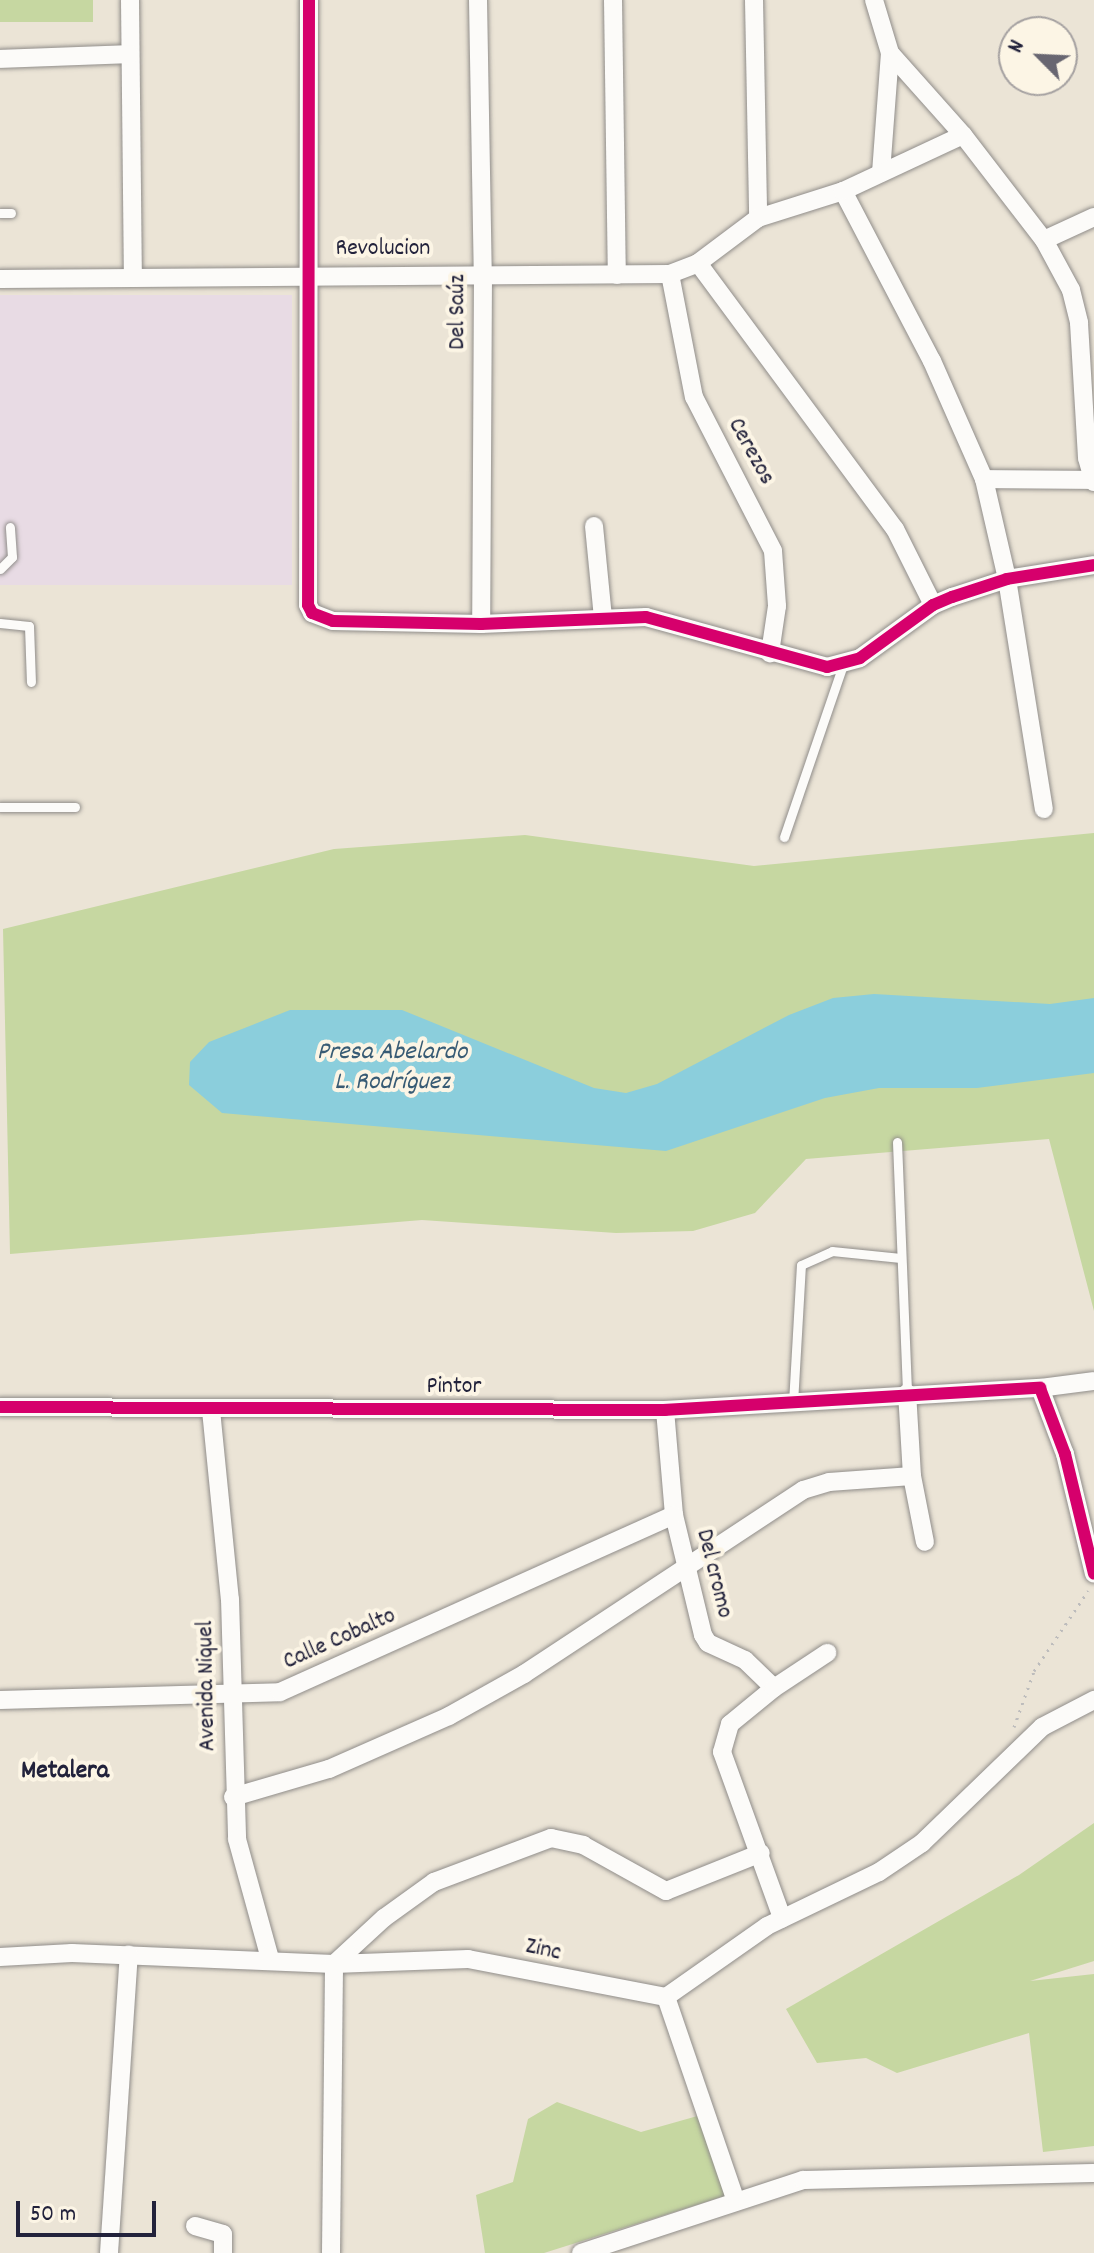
<!DOCTYPE html>
<html>
<head>
<meta charset="utf-8">
<style>
  body { margin:0 }
  #map { position:relative; width:1094px; height:2253px; overflow:hidden; background:#ebe4d6; font-family:Dekko,sans-serif }
  div>[style] { position:absolute }
  .built>* { inset:0; background:#e8dbe4; transform-origin:0 0 }
  .green>* { inset:0; background:#c6d7a1; transform-origin:0 0 }
  .water>* { inset:0; background:#8bcedc }
  .path>* { height:3px; margin-top:-1.5px; transform-origin:0; background:repeating-linear-gradient(90deg,#bdbcbc 0 2px,transparent 0 8px) }
  .roads { filter:drop-shadow(0 0 2px #908d8a) drop-shadow(0 0 2px #908d8a) }
  .service>* { height:9px; margin:-4.5px; padding:0 4.5px; transform-origin:4.5px; border-radius:4.5px; background:#fcfbf9 }
  .minor>* { height:18px; margin:-9px; padding:0 9px; transform-origin:9px; border-radius:9px; background:#fcfbf9 }
  .cycleway>* { height:12px; margin:-6px; padding:0 6px; transform-origin:6px; border-radius:6px; background:#d6006c }
  span { translate:-50% -50%; white-space:nowrap; text-align:center; line-height:1.15; -webkit-text-stroke:8px #fcf5e5; paint-order:stroke }
  .street-label { font-size:24px; color:#22223b }
  .water-label { font-size:26px; color:#385b74; font-style:italic }
  .neighbourhood-label { font-size:26px; color:#22223b; font-weight:700 }
  .north { position:absolute; left:998px; top:16px; width:80px; height:80px; box-sizing:border-box; background:#fcf5e5; border:2px solid #a5a1a1; border-radius:50%; rotate:294deg; font-size:22px; font-weight:700; line-height:32px; text-align:center; color:#22223b }
  .north::after { content:''; display:block; margin:auto; width:28px; height:36px; background:#686671; clip-path:polygon(50% 0,100% 100%,50% 72%,0 100%) }
  .scale { position:absolute; left:16px; top:2201px; width:140px; height:36px; box-sizing:border-box; border:4px solid #22223b; border-top:0; padding-left:10px; font-size:24px; line-height:28px; white-space:nowrap; color:#22223b; -webkit-text-stroke:6px #fcf5e5; paint-order:stroke }
</style>
</head>
<body>
<div id="map">
  <div class="built">
    <i style="left:292px;top:295px;width:290px;height:292px;rotate:90deg"></i>
  </div>
  <div class="green">
    <i style="left:0;top:0;width:93px;height:22px"></i>
    <i style="clip-path:polygon(1094px 833px,1094px 1311px,1049px 1139px,806px 1159px,755px 1213px,693px 1231px,616px 1233px,422px 1220px,10px 1254px,3px 929px,334px 849px,525px 835px,754px 866px)"></i>
    <i style="clip-path:polygon(1094px 1823px,1094px 1961px,1030px 1981px,1094px 1974px,1094px 2146px,1043px 2152px,1029px 2033px,897px 2073px,866px 2058px,817px 2063px,786px 2009px,1019px 1875px)"></i>
    <i style="clip-path:polygon(557px 2102px,641px 2132px,701px 2115px,728px 2195px,544px 2253px,485px 2253px,476px 2195px,513px 2182px,528px 2119px)"></i>
  </div>
  <div class="water">
    <i style="clip-path:polygon(874px 994px,1050px 1004px,1094px 998px,1094px 1073px,977px 1088px,879px 1088px,825px 1098px,666px 1151px,222px 1113px,189px 1085px,190px 1062px,209px 1042px,290px 1010px,402px 1010px,594px 1088px,626px 1093px,657px 1084px,789px 1015px,833px 998px)"></i>
  </div>
  <div class="path">
    <i style="left:1014px;top:1727px;width:59px;rotate:-70.3deg"></i>
    <i style="left:1034px;top:1671px;width:97px;rotate:-56deg"></i>
  </div>
  <div class="roads">
    <div class="service">
      <i style="left:0;top:213px;width:11px"></i>
      <i style="left:0;top:569px;width:17px;rotate:-45deg"></i>
      <i style="left:12px;top:557px;width:30px;rotate:-94deg"></i>
      <i style="left:0;top:623px;width:29px;rotate:6deg"></i>
      <i style="left:29px;top:626px;width:56px;rotate:88deg"></i>
      <i style="left:0;top:807px;width:75px"></i>
      <i style="left:784px;top:837px;width:182px;rotate:-71.1deg"></i>
      <i style="left:897px;top:1142px;width:251px;rotate:87.7deg"></i>
      <i style="left:793px;top:1403px;width:138px;rotate:-86.7deg"></i>
      <i style="left:801px;top:1265px;width:34px;rotate:-24deg"></i>
      <i style="left:832px;top:1251px;width:69px;rotate:5.8deg"></i>
    </div>
    <div class="minor">
      <i style="left:130px;top:0;width:277px;rotate:89.4deg"></i>
      <i style="left:309px;top:0;width:605px;rotate:90.09deg"></i>
      <i style="left:308px;top:605px;width:9px;rotate:63deg"></i>
      <i style="left:312px;top:613px;width:22px;rotate:21deg"></i>
      <i style="left:333px;top:621px;width:148px;rotate:1.2deg"></i>
      <i style="left:481px;top:624px;width:165px;rotate:-2.4deg"></i>
      <i style="left:646px;top:617px;width:188px;rotate:15.4deg"></i>
      <i style="left:827px;top:667px;width:34px;rotate:-15deg"></i>
      <i style="left:860px;top:658px;width:90px;rotate:-36deg"></i>
      <i style="left:933px;top:605px;width:21px;rotate:-23deg"></i>
      <i style="left:952px;top:597px;width:58px;rotate:-18.1deg"></i>
      <i style="left:1007px;top:579px;width:88px;rotate:-9.1deg"></i>
      <i style="left:478px;top:0;width:274px;rotate:89deg"></i>
      <i style="left:483px;top:274px;width:350px;rotate:90.3deg"></i>
      <i style="left:613px;top:0;width:275px;rotate:89.2deg"></i>
      <i style="left:754px;top:0;width:218px;rotate:88.9deg"></i>
      <i style="left:874px;top:0;width:55px;rotate:73.2deg"></i>
      <i style="left:890px;top:53px;width:119px;rotate:94.3deg"></i>
      <i style="left:890px;top:53px;width:110px;rotate:48.3deg"></i>
      <i style="left:963px;top:135px;width:133px;rotate:52.4deg"></i>
      <i style="left:1044px;top:240px;width:57px;rotate:61.6deg"></i>
      <i style="left:1071px;top:290px;width:34px;rotate:76deg"></i>
      <i style="left:1079px;top:323px;width:135px;rotate:86.6deg"></i>
      <i style="left:1087px;top:458px;width:25px;rotate:74deg"></i>
      <i style="left:0;top:59px;width:130px;rotate:-2.2deg"></i>
      <i style="left:843px;top:191px;width:192px;rotate:62.4deg"></i>
      <i style="left:932px;top:361px;width:129px;rotate:66.2deg"></i>
      <i style="left:984px;top:479px;width:103px;rotate:77deg"></i>
      <i style="left:1007px;top:579px;width:233px;rotate:80.9deg"></i>
      <i style="left:1044px;top:240px;width:55px;rotate:-24.7deg"></i>
      <i style="left:698px;top:263px;width:331px;rotate:53.5deg"></i>
      <i style="left:895px;top:529px;width:85px;rotate:63.4deg"></i>
      <i style="left:670px;top:274px;width:125px;rotate:79deg"></i>
      <i style="left:694px;top:397px;width:173px;rotate:62.8deg"></i>
      <i style="left:773px;top:551px;width:55px;rotate:85.8deg"></i>
      <i style="left:777px;top:606px;width:48px;rotate:98.5deg"></i>
      <i style="left:0;top:279px;width:670px;rotate:-0.43deg"></i>
      <i style="left:670px;top:274px;width:30px;rotate:-21deg"></i>
      <i style="left:698px;top:263px;width:75px;rotate:-36.9deg"></i>
      <i style="left:758px;top:218px;width:89px;rotate:-17.6deg"></i>
      <i style="left:843px;top:191px;width:132px;rotate:-25deg"></i>
      <i style="left:984px;top:479px;width:109px;rotate:0.5deg"></i>
      <i style="left:594px;top:526px;width:91px;rotate:84.4deg"></i>
      <i style="left:1040px;top:1388px;width:54px;rotate:-7.4deg"></i>
      <i style="left:0;top:1407px;width:665px;rotate:0.26deg"></i>
      <i style="left:665px;top:1410px;width:376px;rotate:-3.4deg"></i>
      <i style="left:1040px;top:1388px;width:71px;rotate:69.3deg"></i>
      <i style="left:1065px;top:1454px;width:123px;rotate:76.4deg"></i>
      <i style="left:211px;top:1410px;width:190px;rotate:84.3deg"></i>
      <i style="left:230px;top:1599px;width:240px;rotate:88.3deg"></i>
      <i style="left:237px;top:1839px;width:124px;rotate:74.6deg"></i>
      <i style="left:665px;top:1410px;width:105px;rotate:85.1deg"></i>
      <i style="left:674px;top:1515px;width:123px;rotate:76.4deg"></i>
      <i style="left:703px;top:1635px;width:9px;rotate:58deg"></i>
      <i style="left:708px;top:1643px;width:41px;rotate:24.7deg"></i>
      <i style="left:745px;top:1660px;width:40px;rotate:44deg"></i>
      <i style="left:774px;top:1688px;width:57px;rotate:140.7deg"></i>
      <i style="left:730px;top:1724px;width:29px;rotate:106deg"></i>
      <i style="left:722px;top:1752px;width:177px;rotate:70.1deg"></i>
      <i style="left:912px;top:1476px;width:67px;rotate:78.9deg"></i>
      <i style="left:774px;top:1688px;width:64px;rotate:-33.4deg"></i>
      <i style="left:0;top:1700px;width:280px;rotate:-1.6deg"></i>
      <i style="left:280px;top:1692px;width:432px;rotate:-24.2deg"></i>
      <i style="left:233px;top:1797px;width:100px;rotate:-16.3deg"></i>
      <i style="left:329px;top:1769px;width:131px;rotate:-23.8deg"></i>
      <i style="left:449px;top:1716px;width:86px;rotate:-29.2deg"></i>
      <i style="left:524px;top:1674px;width:334px;rotate:-33.4deg"></i>
      <i style="left:803px;top:1490px;width:27px;rotate:-17deg"></i>
      <i style="left:829px;top:1482px;width:83px;rotate:-4.1deg"></i>
      <i style="left:912px;top:1476px;width:83px;rotate:-93.4deg"></i>
      <i style="left:0;top:1957px;width:72px;rotate:-3.2deg"></i>
      <i style="left:72px;top:1953px;width:262px;rotate:2.4deg"></i>
      <i style="left:334px;top:1964px;width:134px;rotate:-2.1deg"></i>
      <i style="left:468px;top:1959px;width:202px;rotate:10.9deg"></i>
      <i style="left:666px;top:1997px;width:123px;rotate:-35.1deg"></i>
      <i style="left:767px;top:1926px;width:124px;rotate:-25.7deg"></i>
      <i style="left:879px;top:1872px;width:52px;rotate:-34deg"></i>
      <i style="left:922px;top:1843px;width:167px;rotate:-44deg"></i>
      <i style="left:1042px;top:1727px;width:59px;rotate:-27.4deg"></i>
      <i style="left:666px;top:1997px;width:216px;rotate:71.1deg"></i>
      <i style="left:195px;top:2226px;width:29px;rotate:16deg"></i>
      <i style="left:223px;top:2234px;width:19px;rotate:90deg"></i>
      <i style="left:109px;top:2253px;width:299px;rotate:-86.2deg"></i>
      <i style="left:331px;top:2253px;width:289px;rotate:-89.4deg"></i>
      <i style="left:334px;top:1964px;width:68px;rotate:-42.6deg"></i>
      <i style="left:384px;top:1918px;width:62px;rotate:-35.8deg"></i>
      <i style="left:434px;top:1882px;width:125px;rotate:-20.6deg"></i>
      <i style="left:551px;top:1838px;width:33px;rotate:12deg"></i>
      <i style="left:583px;top:1845px;width:95px;rotate:29deg"></i>
      <i style="left:666px;top:1891px;width:102px;rotate:-21.8deg"></i>
      <i style="left:581px;top:2253px;width:234px;rotate:-18.2deg"></i>
      <i style="left:803px;top:2180px;width:291px;rotate:-1.4deg"></i>
    </div>
  </div>
  <div class="cycleway">
    <i style="left:309px;top:0;width:605px;rotate:90.09deg"></i>
    <i style="left:308px;top:605px;width:9px;rotate:63deg"></i>
    <i style="left:312px;top:613px;width:22px;rotate:21deg"></i>
    <i style="left:333px;top:621px;width:148px;rotate:1.2deg"></i>
    <i style="left:481px;top:624px;width:165px;rotate:-2.4deg"></i>
    <i style="left:646px;top:617px;width:188px;rotate:15.4deg"></i>
    <i style="left:827px;top:667px;width:34px;rotate:-15deg"></i>
    <i style="left:860px;top:658px;width:90px;rotate:-36deg"></i>
    <i style="left:933px;top:605px;width:21px;rotate:-23deg"></i>
    <i style="left:952px;top:597px;width:58px;rotate:-18.1deg"></i>
    <i style="left:1007px;top:579px;width:88px;rotate:-9.1deg"></i>
    <i style="left:0;top:1407px;width:665px;rotate:0.26deg"></i>
    <i style="left:665px;top:1410px;width:376px;rotate:-3.4deg"></i>
    <i style="left:1040px;top:1388px;width:71px;rotate:69.3deg"></i>
    <i style="left:1065px;top:1454px;width:123px;rotate:76.4deg"></i>
  </div>
  <div class="street-label">
    <span style="left:383px;top:250px">Revolucion</span>
    <span style="left:459px;top:312px;rotate:-90deg">Del Saúz</span>
    <span style="left:750px;top:452px;rotate:61deg">Cerezos</span>
    <span style="left:454px;top:1388px">Pintor</span>
    <span style="left:713px;top:1574px;rotate:76deg">Del cromo</span>
    <span style="left:340px;top:1640px;rotate:-24deg">Calle Cobalto</span>
    <span style="left:208px;top:1686px;rotate:-91deg">Avenida Niquel</span>
    <span style="left:543px;top:1951px;rotate:12deg">Zinc</span>
  </div>
  <div class="water-label">
    <span style="left:392px;top:1068px">Presa Abelardo<br>L. Rodríguez</span>
  </div>
  <div class="neighbourhood-label">
    <span style="left:65px;top:1772px">Metalera</span>
  </div>
  <div class="north">N</div>
  <div class="scale">50 m</div>
</div>
</body>
</html>
